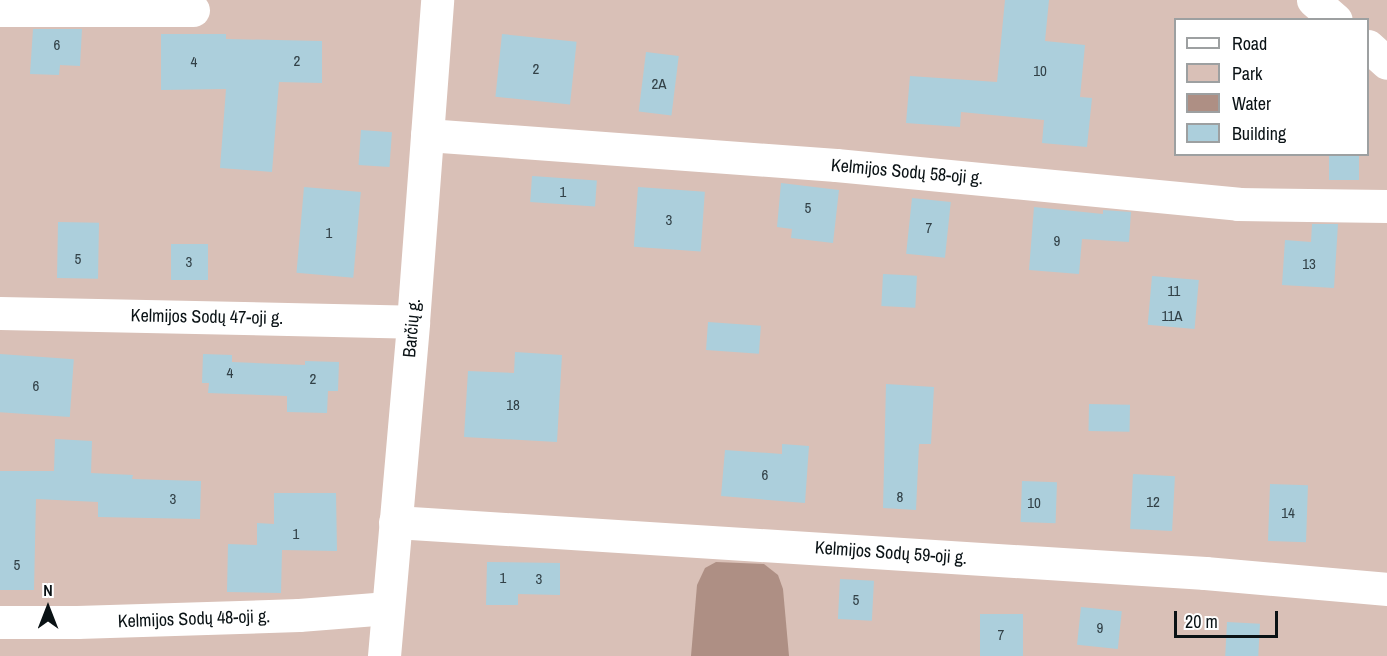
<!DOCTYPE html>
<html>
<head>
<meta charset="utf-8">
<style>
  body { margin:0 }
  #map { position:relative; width:1387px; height:656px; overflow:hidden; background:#d7eff8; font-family:"Archivo Narrow",sans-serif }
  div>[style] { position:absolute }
  .green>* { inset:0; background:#d9c0b7 }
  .water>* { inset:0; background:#ae8f84 }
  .building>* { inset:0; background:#accfdc; transform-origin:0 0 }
  .minor>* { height:33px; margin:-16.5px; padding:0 16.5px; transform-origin:16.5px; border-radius:16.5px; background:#fff }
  span { translate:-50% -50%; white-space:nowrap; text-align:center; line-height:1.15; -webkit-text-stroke:4.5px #fff; paint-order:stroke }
  .number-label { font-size:15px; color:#324147 }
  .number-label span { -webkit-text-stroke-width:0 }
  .street-label { font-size:18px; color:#0a1215 }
  .legend { position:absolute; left:1174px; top:18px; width:195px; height:138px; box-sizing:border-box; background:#fff; border:2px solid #9da0a1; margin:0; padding:8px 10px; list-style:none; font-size:18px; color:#0a1215 }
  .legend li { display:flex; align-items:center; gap:12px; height:30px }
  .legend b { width:30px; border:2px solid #9da0a1 }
  .north { position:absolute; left:18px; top:578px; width:60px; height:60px; -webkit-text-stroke:4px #fff; paint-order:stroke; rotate:0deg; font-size:16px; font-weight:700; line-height:24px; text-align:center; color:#0a1215 }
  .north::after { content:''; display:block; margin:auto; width:21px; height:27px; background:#0a1215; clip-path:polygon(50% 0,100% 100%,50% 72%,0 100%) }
  .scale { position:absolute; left:1174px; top:611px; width:104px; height:27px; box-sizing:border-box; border:3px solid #0a1215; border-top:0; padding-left:8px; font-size:18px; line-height:21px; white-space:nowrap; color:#0a1215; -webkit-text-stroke:4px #fff; paint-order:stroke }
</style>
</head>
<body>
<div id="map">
  <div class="green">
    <i style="clip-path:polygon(evenodd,0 0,1387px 0,1387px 656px,0 656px,0 0,1176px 20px,1368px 20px,1368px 154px,1176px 154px,1176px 20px)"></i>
  </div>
  <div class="water">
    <i style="clip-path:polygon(716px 562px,764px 564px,778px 575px,783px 589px,789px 656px,691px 656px,697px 585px,705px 568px)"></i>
  </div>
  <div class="building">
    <i style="clip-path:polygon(1005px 0,1049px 0,1045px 41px,1085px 45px,1080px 97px,1092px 98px,1087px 147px,1042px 143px,1044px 120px,961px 112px,960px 127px,906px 123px,910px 76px,997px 82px)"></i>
    <i style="clip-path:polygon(33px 29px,82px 29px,80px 66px,60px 65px,59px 75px,30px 74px)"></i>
    <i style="clip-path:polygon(161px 34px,226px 34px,226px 39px,322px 41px,322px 83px,279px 82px,272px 172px,220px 168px,226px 89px,161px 90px)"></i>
    <i style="left:502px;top:34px;width:75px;height:63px;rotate:6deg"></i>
    <i style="left:646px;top:52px;width:33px;height:60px;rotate:7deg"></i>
    <i style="left:361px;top:130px;width:31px;height:35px;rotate:4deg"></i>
    <i style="left:1329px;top:154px;width:30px;height:26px"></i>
    <i style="left:532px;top:176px;width:65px;height:26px;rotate:4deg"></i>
    <i style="clip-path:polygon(781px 183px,839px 190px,833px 243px,791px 238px,792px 229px,777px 227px)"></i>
    <i style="left:304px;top:187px;width:57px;height:86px;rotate:5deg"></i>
    <i style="left:638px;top:187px;width:67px;height:60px;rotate:4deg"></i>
    <i style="left:912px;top:198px;width:39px;height:56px;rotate:6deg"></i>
    <i style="clip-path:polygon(1034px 207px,1103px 214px,1103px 210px,1131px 212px,1129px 242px,1082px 239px,1079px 274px,1029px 270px)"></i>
    <i style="left:58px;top:222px;width:41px;height:56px;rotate:1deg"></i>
    <i style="clip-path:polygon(1312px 224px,1338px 224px,1334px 288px,1282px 285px,1285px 240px,1311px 242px)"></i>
    <i style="left:171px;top:244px;width:37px;height:36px"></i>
    <i style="left:883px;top:274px;width:34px;height:32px;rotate:3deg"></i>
    <i style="left:1152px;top:276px;width:47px;height:49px;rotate:5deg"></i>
    <i style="left:708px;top:322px;width:53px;height:28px;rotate:4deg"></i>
    <i style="clip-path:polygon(515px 352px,562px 355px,557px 442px,464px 437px,468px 371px,514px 373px)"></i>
    <i style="left:0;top:354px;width:74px;height:58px;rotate:4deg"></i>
    <i style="clip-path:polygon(203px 354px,232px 355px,232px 362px,305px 365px,305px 361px,339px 362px,338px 391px,328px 391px,327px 413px,287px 412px,287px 396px,208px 393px,209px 383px,202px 383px)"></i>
    <i style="clip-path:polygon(886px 384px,934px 387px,931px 444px,919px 444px,916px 510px,883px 508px)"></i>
    <i style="left:1089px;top:404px;width:41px;height:27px;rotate:1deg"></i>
    <i style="clip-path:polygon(55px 439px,92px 441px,91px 473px,133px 475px,132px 479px,201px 481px,200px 519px,98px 517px,98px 502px,36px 499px,34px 590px,0 590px,0 471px,54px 471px)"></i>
    <i style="clip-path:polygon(782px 444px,809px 446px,805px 503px,721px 496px,725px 450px,782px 454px)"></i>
    <i style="left:1133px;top:474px;width:42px;height:55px;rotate:3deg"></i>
    <i style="left:1022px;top:481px;width:35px;height:41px;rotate:2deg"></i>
    <i style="left:1270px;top:484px;width:38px;height:57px;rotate:2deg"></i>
    <i style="clip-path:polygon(274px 493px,336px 493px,337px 551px,282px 550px,281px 593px,227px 592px,228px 544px,257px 545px,257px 523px,274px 524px)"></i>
    <i style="clip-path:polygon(487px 562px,560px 563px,560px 595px,518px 594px,518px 605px,486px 605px)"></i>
    <i style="left:840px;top:579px;width:34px;height:40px;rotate:3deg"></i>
    <i style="left:1081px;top:607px;width:41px;height:38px;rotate:6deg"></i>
    <i style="left:980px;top:614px;width:43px;height:42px"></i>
    <i style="left:1227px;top:622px;width:33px;height:34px;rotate:3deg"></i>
  </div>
  <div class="minor">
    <i style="left:1313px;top:0;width:30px;rotate:41deg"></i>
    <i style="left:0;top:10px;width:193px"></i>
    <i style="left:1368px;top:46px;width:25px;rotate:42deg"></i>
    <i style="left:427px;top:135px;width:410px;rotate:4.2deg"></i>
    <i style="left:836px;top:165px;width:404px;rotate:5.5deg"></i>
    <i style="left:1238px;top:204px;width:149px;rotate:0.8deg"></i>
    <i style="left:0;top:313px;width:413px;rotate:1.2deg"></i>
    <i style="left:395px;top:522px;width:812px;rotate:3.6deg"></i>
    <i style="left:1205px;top:573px;width:183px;rotate:5deg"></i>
    <i style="left:0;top:622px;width:77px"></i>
    <i style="left:77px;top:622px;width:222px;rotate:-1.8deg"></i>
    <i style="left:299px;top:615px;width:89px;rotate:-4.5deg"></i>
    <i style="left:384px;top:656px;width:335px;rotate:-85deg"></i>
    <i style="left:413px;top:322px;width:323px;rotate:-85.7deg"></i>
  </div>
  <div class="number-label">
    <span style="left:57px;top:45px">6</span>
    <span style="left:297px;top:61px">2</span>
    <span style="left:194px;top:62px">4</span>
    <span style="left:536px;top:69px">2</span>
    <span style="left:1040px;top:71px">10</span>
    <span style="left:659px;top:84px">2A</span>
    <span style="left:563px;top:192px">1</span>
    <span style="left:808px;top:208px">5</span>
    <span style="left:669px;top:220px">3</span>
    <span style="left:929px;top:228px">7</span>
    <span style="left:329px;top:233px">1</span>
    <span style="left:1057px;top:241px">9</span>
    <span style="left:78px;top:259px">5</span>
    <span style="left:189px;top:262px">3</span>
    <span style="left:1309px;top:264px">13</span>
    <span style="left:1174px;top:291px">11</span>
    <span style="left:1172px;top:316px">11A</span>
    <span style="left:230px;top:373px">4</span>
    <span style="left:313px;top:379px">2</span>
    <span style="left:36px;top:386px">6</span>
    <span style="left:513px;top:405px">18</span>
    <span style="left:765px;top:475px">6</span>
    <span style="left:900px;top:497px">8</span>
    <span style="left:173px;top:499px">3</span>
    <span style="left:1153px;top:502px">12</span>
    <span style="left:1034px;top:503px">10</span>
    <span style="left:1288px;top:513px">14</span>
    <span style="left:296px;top:534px">1</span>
    <span style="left:17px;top:565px">5</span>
    <span style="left:503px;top:578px">1</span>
    <span style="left:539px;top:579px">3</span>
    <span style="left:856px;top:600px">5</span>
    <span style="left:1100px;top:628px">9</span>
    <span style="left:1001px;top:635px">7</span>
  </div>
  <div class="street-label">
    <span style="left:907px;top:172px;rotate:5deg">Kelmijos Sodų 58-oji g.</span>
    <span style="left:207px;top:317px;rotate:1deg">Kelmijos Sodų 47-oji g.</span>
    <span style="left:412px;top:328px;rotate:-85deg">Barčių g.</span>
    <span style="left:891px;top:553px;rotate:4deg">Kelmijos Sodų 59-oji g.</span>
    <span style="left:194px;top:619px;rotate:-2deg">Kelmijos Sodų 48-oji g.</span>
  </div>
  <ul class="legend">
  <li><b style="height:8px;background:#fff"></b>Road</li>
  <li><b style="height:16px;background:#d9c0b7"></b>Park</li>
  <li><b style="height:16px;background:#ae8f84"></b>Water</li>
  <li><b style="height:16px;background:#accfdc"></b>Building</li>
  </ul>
  <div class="north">N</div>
  <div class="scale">20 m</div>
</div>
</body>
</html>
